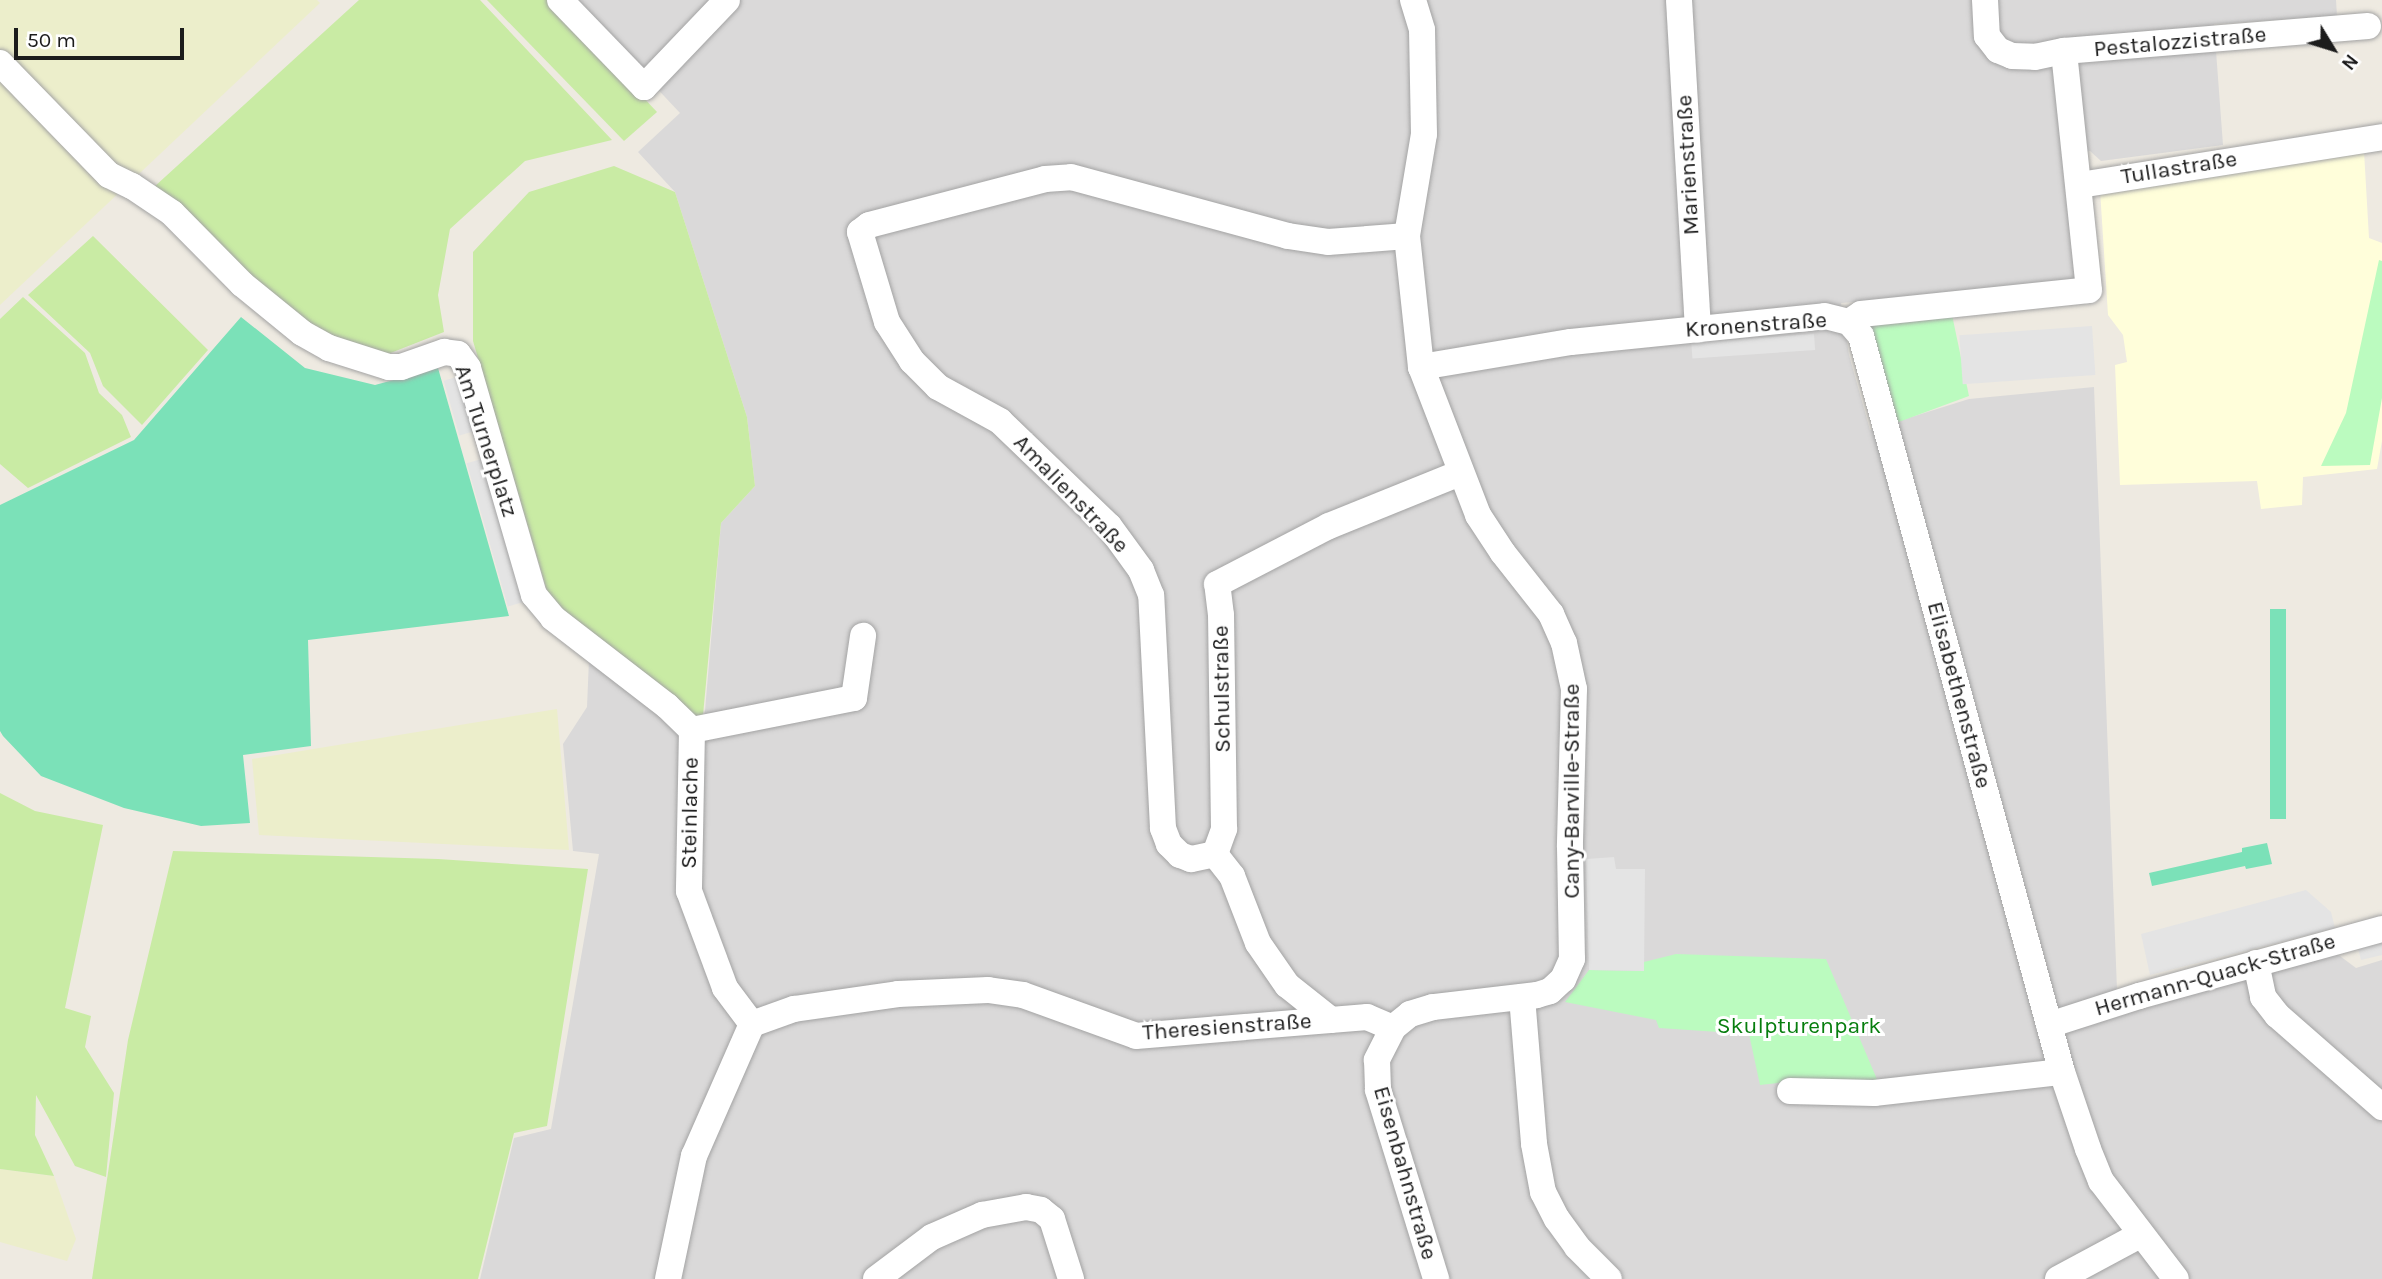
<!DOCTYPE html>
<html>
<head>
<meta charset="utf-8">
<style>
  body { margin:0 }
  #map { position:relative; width:2382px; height:1279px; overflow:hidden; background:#eeeae1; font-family:Karla,sans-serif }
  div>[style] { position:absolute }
  .residential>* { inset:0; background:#dad9d9 }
  .education>* { inset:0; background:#fffeda }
  .farmland>* { inset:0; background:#eceecb }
  .grass>* { inset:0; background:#c9eba4 }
  .park>* { inset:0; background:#bbfbbf }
  .pitch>* { inset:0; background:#7be1b8; transform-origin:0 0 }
  .parking>* { inset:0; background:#e4e4e4; transform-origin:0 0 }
  .roads { filter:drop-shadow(0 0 2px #a3a3a3) drop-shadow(0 0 2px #a3a3a3) }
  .minor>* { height:26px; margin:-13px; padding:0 13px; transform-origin:13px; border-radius:13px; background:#fff }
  span { translate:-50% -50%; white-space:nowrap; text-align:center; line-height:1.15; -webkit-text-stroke:6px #fff; paint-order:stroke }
  .street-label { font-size:23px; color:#1c1c1c }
  .park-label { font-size:23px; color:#077e0e }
  .north { position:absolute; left:2298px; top:14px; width:70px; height:70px; -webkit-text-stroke:5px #fff; paint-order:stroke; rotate:128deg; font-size:19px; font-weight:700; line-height:28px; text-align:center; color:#1c1c1c }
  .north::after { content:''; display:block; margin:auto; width:24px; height:32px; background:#1c1c1c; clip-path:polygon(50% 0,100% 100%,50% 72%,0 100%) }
  .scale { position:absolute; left:14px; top:28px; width:170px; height:32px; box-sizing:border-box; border:4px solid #1c1c1c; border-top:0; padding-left:9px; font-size:21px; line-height:24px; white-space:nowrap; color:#1c1c1c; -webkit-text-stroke:5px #fff; paint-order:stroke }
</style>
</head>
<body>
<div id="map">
  <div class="residential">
    <i style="clip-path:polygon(574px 0,2336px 0,2337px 16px,2214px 24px,2223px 145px,2101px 161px,2090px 151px,2063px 155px,2076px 276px,2069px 285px,1841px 303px,1849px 355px,1870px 430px,1969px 399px,2094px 387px,2118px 1016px,2336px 953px,2356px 968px,2382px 960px,2382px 1279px,480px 1279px,514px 1138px,551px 1129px,599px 854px,573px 851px,563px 744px,587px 707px,589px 659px,703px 734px,721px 523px,755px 486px,747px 417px,675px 192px,638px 152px,680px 113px)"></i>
  </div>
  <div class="education">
    <i style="clip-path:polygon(2364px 151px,2369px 238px,2382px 243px,2382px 441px,2377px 469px,2303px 477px,2302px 505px,2261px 509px,2257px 481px,2120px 485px,2115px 365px,2127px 362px,2123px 335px,2108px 315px,2100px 190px)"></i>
  </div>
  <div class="farmland">
    <i style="clip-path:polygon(0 0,317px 0,320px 3px,0 305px)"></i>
    <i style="clip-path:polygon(557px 709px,569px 850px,259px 835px,252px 759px)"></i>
    <i style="clip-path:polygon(0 1169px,54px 1176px,76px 1239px,67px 1261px,0 1242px)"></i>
  </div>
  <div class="grass">
    <i style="clip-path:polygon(359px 0,480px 0,612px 140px,525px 161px,450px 229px,438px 295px,444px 332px,388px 354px,318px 334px,244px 273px,154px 187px)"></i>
    <i style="clip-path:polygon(487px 0,551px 0,657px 112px,624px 141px)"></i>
    <i style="clip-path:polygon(614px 166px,675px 192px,747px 417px,755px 486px,721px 523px,703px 715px,693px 717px,550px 601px,473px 341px,473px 252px,529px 192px)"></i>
    <i style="clip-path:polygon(93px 236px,208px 350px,142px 425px,103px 386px,90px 353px,28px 295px)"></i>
    <i style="clip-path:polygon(23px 297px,85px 353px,99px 393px,122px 415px,131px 437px,28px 488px,0 464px,0 319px)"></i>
    <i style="clip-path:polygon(0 793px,35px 811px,103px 825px,65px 1008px,91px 1016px,85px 1047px,114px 1093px,106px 1177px,75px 1166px,36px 1095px,35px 1135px,54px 1176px,0 1169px)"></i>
    <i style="clip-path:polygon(173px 851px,438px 859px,588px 869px,547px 1126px,514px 1133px,478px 1279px,92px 1279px,128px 1040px)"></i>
  </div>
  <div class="park">
    <i style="clip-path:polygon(2379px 260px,2382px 261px,2382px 398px,2370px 465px,2321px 466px,2346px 413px)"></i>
    <i style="clip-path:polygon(1951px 310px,1969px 396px,1896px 423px,1867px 324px)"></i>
    <i style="clip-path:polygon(1676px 954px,1826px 959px,1879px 1084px,1788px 1082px,1760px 1085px,1749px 1034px,1659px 1028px,1656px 1020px,1565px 1002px,1589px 970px,1643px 971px,1644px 962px)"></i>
  </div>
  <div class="pitch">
    <i style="clip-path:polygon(241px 317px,305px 368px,375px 385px,438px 368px,509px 616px,308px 640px,311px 746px,243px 755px,250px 823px,201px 826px,124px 808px,41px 776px,3px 736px,0 731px,0 505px,134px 440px)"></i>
    <i style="left:2270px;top:609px;width:16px;height:210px"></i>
    <i style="clip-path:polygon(2267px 843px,2272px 864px,2246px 869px,2245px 866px,2152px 886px,2149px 873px,2242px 852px,2242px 848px)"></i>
  </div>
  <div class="parking">
    <i style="left:2092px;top:326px;width:49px;height:133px;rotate:86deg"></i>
    <i style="left:1814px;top:334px;width:16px;height:123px;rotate:86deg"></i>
    <i style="left:460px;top:376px;width:57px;height:17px;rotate:74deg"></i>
    <i style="left:485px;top:458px;width:149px;height:19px;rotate:74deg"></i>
    <i style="clip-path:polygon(1614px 857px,1616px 869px,1645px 869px,1644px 971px,1589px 970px,1586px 859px)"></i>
    <i style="clip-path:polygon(2306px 890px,2331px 912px,2335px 928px,2150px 975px,2141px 934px)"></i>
    <i style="clip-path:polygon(2382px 938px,2382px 955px,2361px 960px,2357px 944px)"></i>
  </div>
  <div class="roads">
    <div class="minor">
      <i style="left:560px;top:0;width:121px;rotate:46deg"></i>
      <i style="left:644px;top:87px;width:120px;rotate:-46.3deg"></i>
      <i style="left:1413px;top:0;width:31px;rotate:73deg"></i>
      <i style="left:1422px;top:30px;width:104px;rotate:88.9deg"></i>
      <i style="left:1424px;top:134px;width:103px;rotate:99.5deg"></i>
      <i style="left:1407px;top:236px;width:132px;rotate:83.9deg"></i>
      <i style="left:1421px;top:367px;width:159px;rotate:68.9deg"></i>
      <i style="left:1478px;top:515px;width:45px;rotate:56.7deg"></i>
      <i style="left:1503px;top:553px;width:78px;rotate:51.8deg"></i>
      <i style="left:1551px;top:614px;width:32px;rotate:66deg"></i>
      <i style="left:1564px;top:643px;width:47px;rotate:77.7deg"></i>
      <i style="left:1574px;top:689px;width:158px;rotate:91.5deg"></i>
      <i style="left:1570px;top:847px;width:112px;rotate:89deg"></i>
      <i style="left:1572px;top:959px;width:22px;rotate:114deg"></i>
      <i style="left:1563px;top:979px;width:18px;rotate:137deg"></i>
      <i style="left:1550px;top:991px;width:14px;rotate:163deg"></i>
      <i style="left:1537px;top:995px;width:105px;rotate:173.4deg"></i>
      <i style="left:1433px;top:1007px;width:24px;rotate:163deg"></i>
      <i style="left:1410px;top:1014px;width:22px;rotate:141deg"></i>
      <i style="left:1393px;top:1028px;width:36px;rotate:117deg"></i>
      <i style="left:1377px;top:1060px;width:30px;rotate:88deg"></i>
      <i style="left:1378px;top:1090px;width:198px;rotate:72.9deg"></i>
      <i style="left:1679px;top:0;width:330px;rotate:86.7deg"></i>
      <i style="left:1985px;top:0;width:36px;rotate:87deg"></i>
      <i style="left:1987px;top:36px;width:18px;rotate:52deg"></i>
      <i style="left:1998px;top:50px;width:15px;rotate:23deg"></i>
      <i style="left:2012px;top:56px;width:23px;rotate:2deg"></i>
      <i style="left:2035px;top:57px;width:30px;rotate:-12deg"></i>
      <i style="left:2064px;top:51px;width:305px;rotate:-4.7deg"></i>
      <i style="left:0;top:63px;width:156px;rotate:45.8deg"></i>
      <i style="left:109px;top:175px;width:25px;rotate:26deg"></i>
      <i style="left:132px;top:186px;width:48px;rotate:34deg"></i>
      <i style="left:172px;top:213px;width:100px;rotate:45.4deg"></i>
      <i style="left:242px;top:284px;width:77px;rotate:39.2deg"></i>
      <i style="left:302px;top:333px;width:31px;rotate:29deg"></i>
      <i style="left:329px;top:348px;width:63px;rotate:17.6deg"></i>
      <i style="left:389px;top:367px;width:12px"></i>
      <i style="left:401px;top:367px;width:46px;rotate:-19.2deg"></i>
      <i style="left:444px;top:352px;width:14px;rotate:8deg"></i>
      <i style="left:458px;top:354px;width:17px;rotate:54deg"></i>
      <i style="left:468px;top:368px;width:236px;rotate:73.8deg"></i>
      <i style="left:534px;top:595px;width:30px;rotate:50deg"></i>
      <i style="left:553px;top:618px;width:144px;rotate:37.7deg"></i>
      <i style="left:667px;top:706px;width:35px;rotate:44deg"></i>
      <i style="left:2080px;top:185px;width:306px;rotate:-9deg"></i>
      <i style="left:1849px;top:322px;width:18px;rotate:49deg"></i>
      <i style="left:1861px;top:336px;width:763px;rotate:74.73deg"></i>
      <i style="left:2062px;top:1072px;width:81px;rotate:71.3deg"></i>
      <i style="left:2088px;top:1149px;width:35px;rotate:68deg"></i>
      <i style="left:2101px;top:1181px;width:123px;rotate:52.6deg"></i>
      <i style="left:1849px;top:322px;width:14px;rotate:-34deg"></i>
      <i style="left:1861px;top:314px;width:229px;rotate:-6deg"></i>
      <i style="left:2089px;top:290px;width:240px;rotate:-96deg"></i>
      <i style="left:1421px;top:367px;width:152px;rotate:-9.5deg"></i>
      <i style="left:1571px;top:342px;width:255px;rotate:-5.8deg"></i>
      <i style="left:1825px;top:316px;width:25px;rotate:14deg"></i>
      <i style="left:692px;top:730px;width:161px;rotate:91.1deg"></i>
      <i style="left:689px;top:891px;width:103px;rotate:69.6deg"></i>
      <i style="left:725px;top:988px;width:45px;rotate:53.1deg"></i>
      <i style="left:692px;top:730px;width:165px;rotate:-11.2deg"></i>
      <i style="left:854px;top:698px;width:63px;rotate:-81.7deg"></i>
      <i style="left:1215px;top:854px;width:25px;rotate:168deg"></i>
      <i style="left:1191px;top:859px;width:12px;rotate:-160deg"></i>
      <i style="left:1180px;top:855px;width:16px;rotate:-135deg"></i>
      <i style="left:1169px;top:844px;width:17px;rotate:-111deg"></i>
      <i style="left:1163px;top:828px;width:233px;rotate:-92.9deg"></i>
      <i style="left:1151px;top:595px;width:27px;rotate:-112deg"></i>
      <i style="left:1141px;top:570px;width:54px;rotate:-126deg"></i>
      <i style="left:1109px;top:526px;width:151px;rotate:-136.1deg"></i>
      <i style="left:1000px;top:421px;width:71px;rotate:-151.3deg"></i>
      <i style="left:938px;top:387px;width:37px;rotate:-135deg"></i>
      <i style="left:912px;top:361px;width:46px;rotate:-122.7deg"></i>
      <i style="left:887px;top:322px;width:94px;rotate:-106.7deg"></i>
      <i style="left:860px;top:232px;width:11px;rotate:-38deg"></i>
      <i style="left:869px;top:225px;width:182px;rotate:-14.6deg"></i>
      <i style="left:1045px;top:179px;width:26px;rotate:-4deg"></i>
      <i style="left:1071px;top:177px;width:225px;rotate:15.2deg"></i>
      <i style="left:1288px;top:236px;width:40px;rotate:8.5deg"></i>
      <i style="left:1328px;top:242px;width:79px;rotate:-4.3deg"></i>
      <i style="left:2256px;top:963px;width:35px;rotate:78deg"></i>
      <i style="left:2263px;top:997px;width:23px;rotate:52deg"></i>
      <i style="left:2277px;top:1015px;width:140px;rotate:41.2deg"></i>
      <i style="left:1522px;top:997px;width:147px;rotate:85.3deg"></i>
      <i style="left:1534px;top:1144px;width:49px;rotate:79.4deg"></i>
      <i style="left:1543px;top:1192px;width:30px;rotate:63deg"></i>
      <i style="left:1557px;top:1219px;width:34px;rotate:54deg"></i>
      <i style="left:1577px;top:1247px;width:45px;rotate:45deg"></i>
      <i style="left:1331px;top:1020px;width:56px;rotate:-141.5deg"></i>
      <i style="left:1287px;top:985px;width:51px;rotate:-124.6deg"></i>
      <i style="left:1258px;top:943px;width:72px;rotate:-111.2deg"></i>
      <i style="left:1232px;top:876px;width:28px;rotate:-128deg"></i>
      <i style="left:1215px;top:854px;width:27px;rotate:-70deg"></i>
      <i style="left:1224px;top:829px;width:214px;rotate:-90.8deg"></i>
      <i style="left:1221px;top:615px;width:31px;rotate:-97deg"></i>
      <i style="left:1217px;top:584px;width:126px;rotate:-27.4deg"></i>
      <i style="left:1329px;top:526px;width:141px;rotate:-22deg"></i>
      <i style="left:2049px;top:1025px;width:95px;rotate:-17.9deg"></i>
      <i style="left:2139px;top:996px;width:252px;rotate:-15.4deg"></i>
      <i style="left:1790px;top:1091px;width:84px;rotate:1.4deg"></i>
      <i style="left:1874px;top:1093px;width:189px;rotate:-6.4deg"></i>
      <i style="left:668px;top:1279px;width:126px;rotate:-78.1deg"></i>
      <i style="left:694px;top:1156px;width:144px;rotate:-66.3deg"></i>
      <i style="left:752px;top:1024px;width:45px;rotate:-19.7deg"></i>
      <i style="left:794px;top:1009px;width:105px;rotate:-8.2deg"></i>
      <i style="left:898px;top:994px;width:90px;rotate:-2.5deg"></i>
      <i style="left:988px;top:990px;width:35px;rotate:8deg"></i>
      <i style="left:1023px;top:995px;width:120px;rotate:19.9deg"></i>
      <i style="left:1136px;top:1036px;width:232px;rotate:-4.7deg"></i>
      <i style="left:1367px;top:1017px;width:28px;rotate:23deg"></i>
      <i style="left:876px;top:1279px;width:70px;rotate:-36.9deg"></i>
      <i style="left:932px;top:1237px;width:55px;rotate:-23.7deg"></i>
      <i style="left:982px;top:1215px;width:45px;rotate:-10.3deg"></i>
      <i style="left:1026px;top:1207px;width:15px;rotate:11deg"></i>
      <i style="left:1041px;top:1210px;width:14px;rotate:39deg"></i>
      <i style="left:1052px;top:1219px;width:63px;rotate:72.4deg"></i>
      <i style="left:2058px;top:1279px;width:93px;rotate:-28.2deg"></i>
    </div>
  </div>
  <div class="street-label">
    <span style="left:2180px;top:42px;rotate:-5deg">Pestalozzistraße</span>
    <span style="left:1688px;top:165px;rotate:-93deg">Marienstraße</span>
    <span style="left:2179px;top:168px;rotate:-9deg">Tullastraße</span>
    <span style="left:1756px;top:325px;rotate:-4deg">Kronenstraße</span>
    <span style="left:486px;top:441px;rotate:72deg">Am Turnerplatz</span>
    <span style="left:1071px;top:494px;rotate:46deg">Amalienstraße</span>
    <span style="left:1222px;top:689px;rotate:-91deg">Schulstraße</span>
    <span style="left:1959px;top:695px;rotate:75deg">Elisabethenstraße</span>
    <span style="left:1572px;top:791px;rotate:-90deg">Cany-Barville-Straße</span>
    <span style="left:690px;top:813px;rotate:-89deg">Steinlache</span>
    <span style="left:2215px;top:975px;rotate:-16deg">Hermann-Quack-Straße</span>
    <span style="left:1227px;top:1027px;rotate:-4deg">Theresienstraße</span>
    <span style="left:1405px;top:1173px;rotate:74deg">Eisenbahnstraße</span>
  </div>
  <div class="park-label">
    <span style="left:1799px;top:1026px">Skulpturenpark</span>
  </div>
  <div class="north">N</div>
  <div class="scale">50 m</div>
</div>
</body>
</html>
